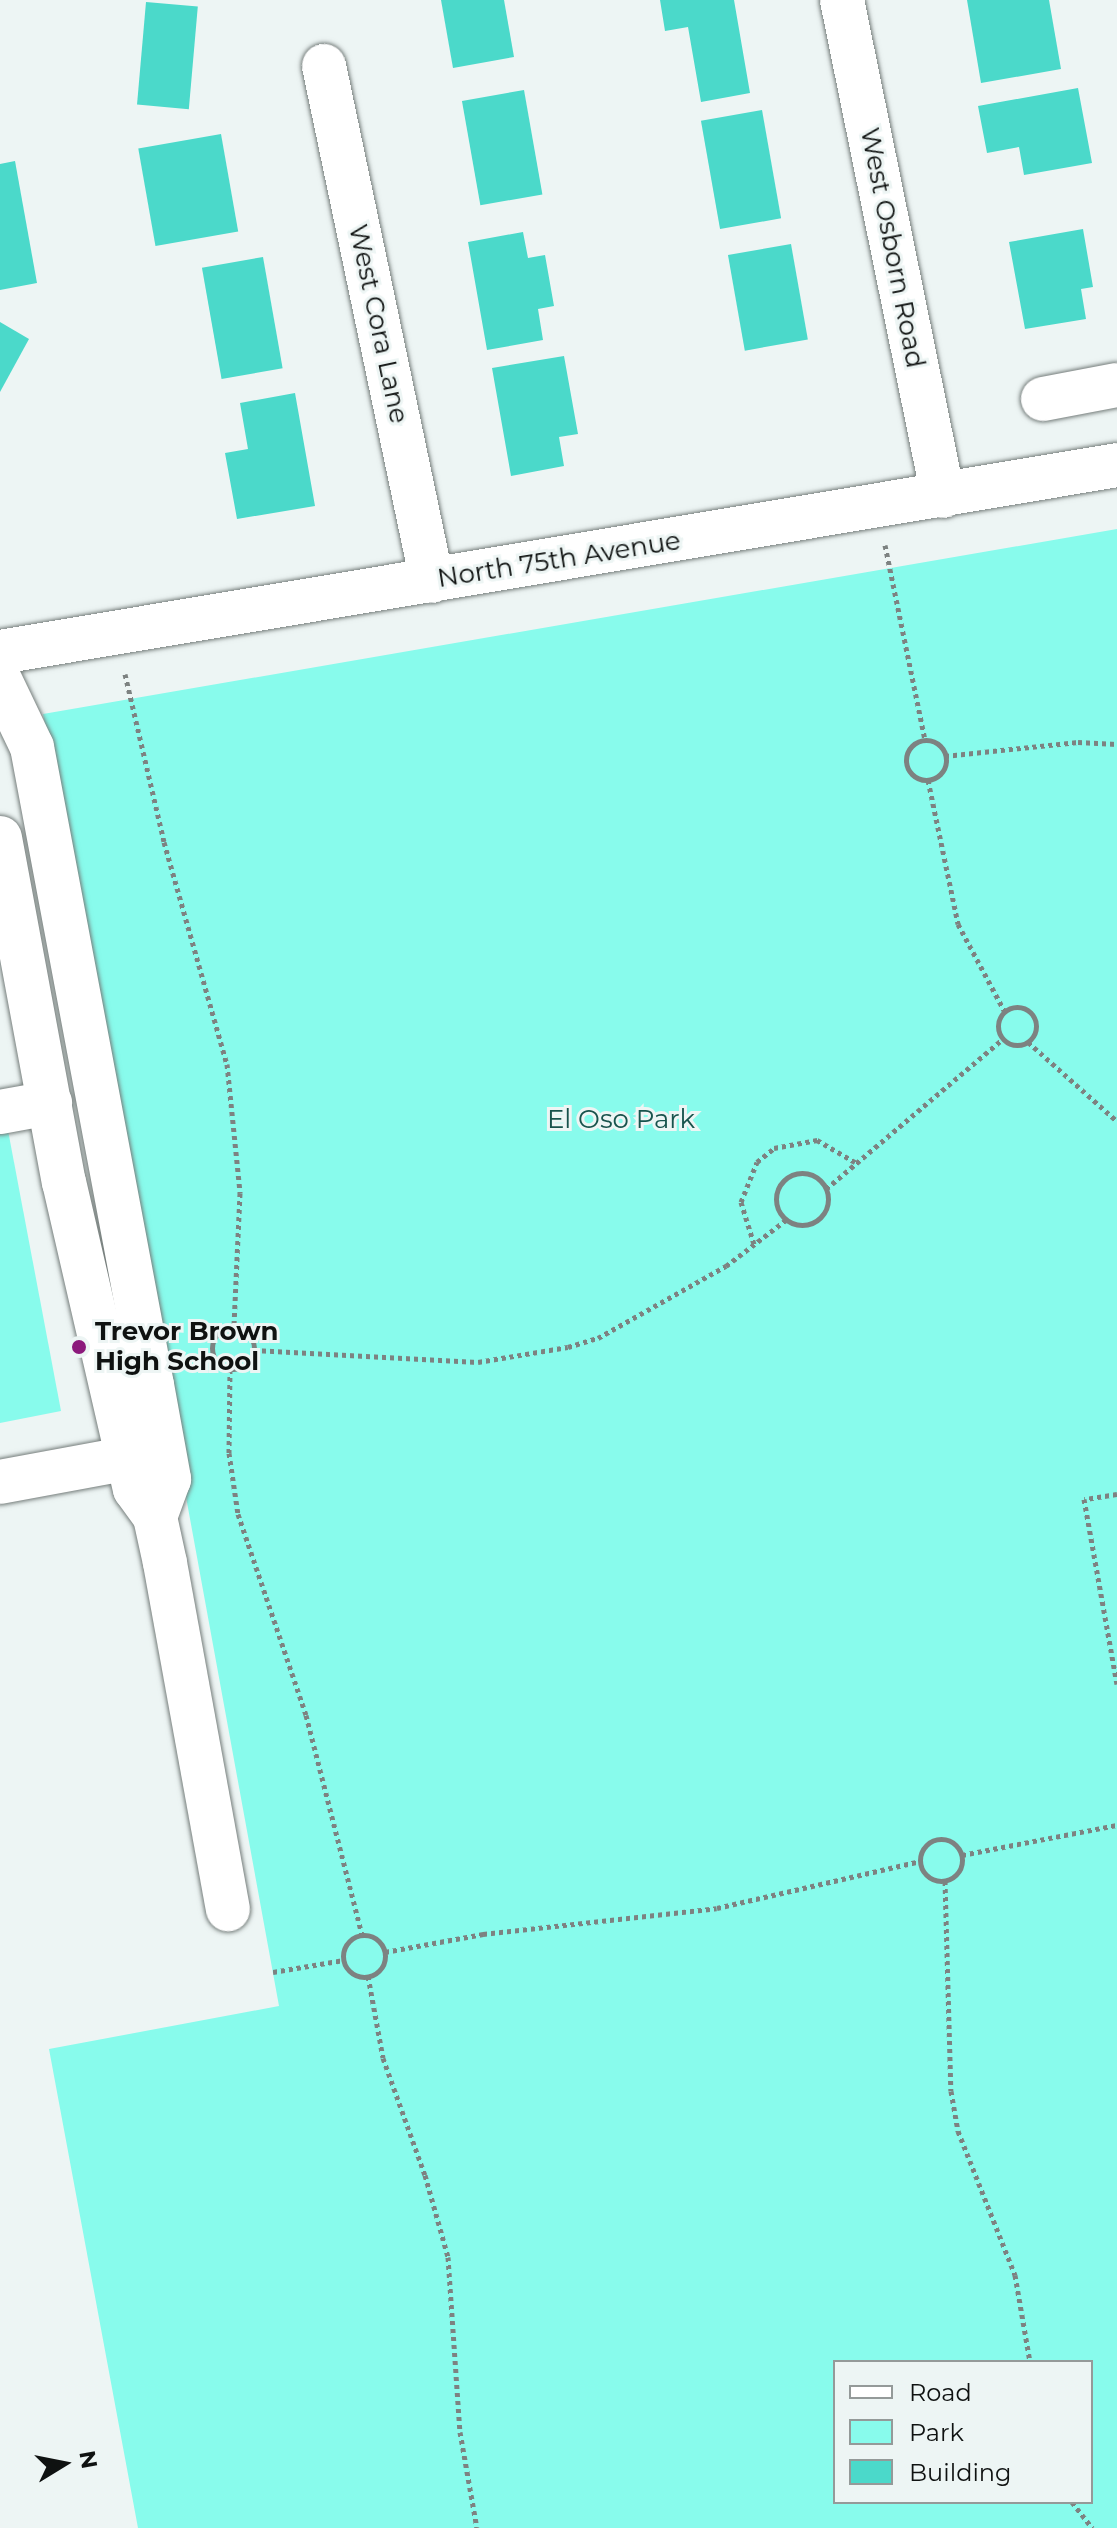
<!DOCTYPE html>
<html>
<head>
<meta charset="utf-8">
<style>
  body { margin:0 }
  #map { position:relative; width:1117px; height:2528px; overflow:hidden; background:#edf5f4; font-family:Montserrat,sans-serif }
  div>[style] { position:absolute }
  .green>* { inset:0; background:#88fbec }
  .building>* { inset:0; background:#4bd9ca; transform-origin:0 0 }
  .path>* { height:5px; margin-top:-2.5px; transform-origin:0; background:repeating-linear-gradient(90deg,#7d8281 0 4px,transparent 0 8px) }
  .path>.ring { margin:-2.5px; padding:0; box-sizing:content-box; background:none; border:5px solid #7d8281; border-radius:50% }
  .roads { filter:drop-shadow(0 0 2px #767e7c) drop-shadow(0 0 2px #767e7c) }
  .minor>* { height:44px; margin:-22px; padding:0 22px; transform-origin:22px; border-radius:22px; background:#fff }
  .major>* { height:44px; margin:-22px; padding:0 22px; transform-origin:22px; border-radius:22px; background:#fff }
  .dots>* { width:22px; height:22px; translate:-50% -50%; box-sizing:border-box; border:4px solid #edf5f4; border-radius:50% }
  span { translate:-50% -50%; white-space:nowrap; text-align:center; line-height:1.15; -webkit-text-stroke:6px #edf5f4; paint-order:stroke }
  .street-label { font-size:26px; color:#0f1211 }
  .park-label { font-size:26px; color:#17534c }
  .poi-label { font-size:26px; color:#0f1211; font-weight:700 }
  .left { translate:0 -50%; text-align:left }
  .legend { position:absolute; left:833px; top:2360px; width:260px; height:144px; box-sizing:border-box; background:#edf5f4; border:2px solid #949a99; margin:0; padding:10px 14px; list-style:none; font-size:24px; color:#0f1211 }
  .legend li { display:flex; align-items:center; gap:16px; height:40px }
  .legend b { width:40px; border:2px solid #949a99 }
  .north { position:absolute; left:24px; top:2424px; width:80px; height:80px; -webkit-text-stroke:6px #edf5f4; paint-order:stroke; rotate:80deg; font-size:22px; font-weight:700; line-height:32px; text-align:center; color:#0f1211 }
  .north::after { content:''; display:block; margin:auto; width:28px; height:36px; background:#0f1211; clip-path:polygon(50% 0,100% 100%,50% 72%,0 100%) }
</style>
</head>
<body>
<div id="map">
  <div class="green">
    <i style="clip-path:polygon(evenodd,1117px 529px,1117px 2528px,138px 2528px,49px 2049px,279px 2006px,43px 714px,1117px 529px,835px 2362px,1091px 2362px,1091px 2502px,835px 2502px,835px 2362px)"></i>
    <i style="clip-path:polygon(0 1088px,61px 1411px,0 1423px)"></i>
  </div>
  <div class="building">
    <i style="clip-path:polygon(441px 0,504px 0,514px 57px,453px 68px)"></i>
    <i style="clip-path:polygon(660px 0,734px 0,750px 93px,701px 102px,688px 27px,665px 31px)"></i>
    <i style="clip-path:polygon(967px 0,1049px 0,1061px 69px,981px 83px)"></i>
    <i style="left:146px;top:2px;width:52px;height:103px;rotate:5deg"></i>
    <i style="clip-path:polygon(1078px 88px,1092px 163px,1024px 175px,1019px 147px,987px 153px,978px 106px)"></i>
    <i style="left:524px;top:90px;width:106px;height:63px;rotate:80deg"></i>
    <i style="left:762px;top:110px;width:110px;height:62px;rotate:80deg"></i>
    <i style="left:221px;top:134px;width:99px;height:84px;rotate:80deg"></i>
    <i style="clip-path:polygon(15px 161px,37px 283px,0 290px,0 164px)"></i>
    <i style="clip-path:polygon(1083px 229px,1093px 287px,1081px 289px,1086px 319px,1025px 329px,1009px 242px)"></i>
    <i style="clip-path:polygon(523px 232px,528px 258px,545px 255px,554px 306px,538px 309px,543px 340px,487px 350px,468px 242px)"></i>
    <i style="left:791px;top:244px;width:97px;height:64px;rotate:80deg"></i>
    <i style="left:263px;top:257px;width:113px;height:62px;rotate:80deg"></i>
    <i style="clip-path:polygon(0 322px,29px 339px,0 392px)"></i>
    <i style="clip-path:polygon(564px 356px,578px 434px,559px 437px,564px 466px,511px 476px,492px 368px)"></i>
    <i style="clip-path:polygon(295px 393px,315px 506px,237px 519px,225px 453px,248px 449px,240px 403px)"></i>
  </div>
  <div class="path">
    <i style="left:885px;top:545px;width:199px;rotate:78.4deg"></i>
    <i style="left:125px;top:674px;width:172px;rotate:76.9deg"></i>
    <i style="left:164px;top:842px;width:231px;rotate:74.2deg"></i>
    <i style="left:227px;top:1064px;width:130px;rotate:84.2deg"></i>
    <i style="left:240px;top:1193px;width:133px;rotate:92.6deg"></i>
    <i class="ring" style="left:906px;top:740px;width:35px;height:35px"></i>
    <i style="left:945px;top:756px;width:134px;rotate:-6deg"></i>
    <i style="left:1078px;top:742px;width:39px;rotate:3deg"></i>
    <i style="left:928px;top:780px;width:147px;rotate:78.2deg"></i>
    <i style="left:958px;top:924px;width:100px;rotate:61.9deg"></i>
    <i class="ring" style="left:998px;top:1007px;width:33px;height:33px"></i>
    <i style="left:1028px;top:1042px;width:119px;rotate:41.6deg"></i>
    <i class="ring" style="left:776px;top:1173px;width:47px;height:47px"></i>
    <i style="left:826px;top:1189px;width:232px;rotate:-40.3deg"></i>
    <i style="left:754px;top:1244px;width:44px;rotate:-107.2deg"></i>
    <i style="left:741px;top:1202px;width:43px;rotate:-68.2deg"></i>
    <i style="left:757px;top:1162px;width:22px;rotate:-39deg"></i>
    <i style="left:774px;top:1148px;width:44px;rotate:-10.5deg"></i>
    <i style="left:817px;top:1140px;width:44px;rotate:30.1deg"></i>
    <i class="ring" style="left:212px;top:1327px;width:37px;height:37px"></i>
    <i style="left:254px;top:1350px;width:224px;rotate:3.1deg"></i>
    <i style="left:478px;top:1362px;width:91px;rotate:-9.5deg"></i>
    <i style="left:568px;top:1347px;width:31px;rotate:-17deg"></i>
    <i style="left:598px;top:1338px;width:147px;rotate:-29.4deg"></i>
    <i style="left:726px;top:1266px;width:76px;rotate:-37.5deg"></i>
    <i style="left:230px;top:1369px;width:84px;rotate:90.7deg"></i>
    <i style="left:229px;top:1453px;width:62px;rotate:81.6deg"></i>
    <i style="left:238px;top:1514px;width:212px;rotate:71.3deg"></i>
    <i style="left:306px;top:1715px;width:226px;rotate:75.7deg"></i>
    <i style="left:1117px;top:1494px;width:33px;rotate:171deg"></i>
    <i style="left:1084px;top:1499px;width:188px;rotate:79.9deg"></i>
    <i class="ring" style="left:920px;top:1839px;width:37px;height:37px"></i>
    <i style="left:962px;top:1855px;width:158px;rotate:-11deg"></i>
    <i style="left:945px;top:1881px;width:210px;rotate:88.4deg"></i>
    <i style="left:951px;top:2091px;width:41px;rotate:80.1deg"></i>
    <i style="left:958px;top:2131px;width:155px;rotate:68.4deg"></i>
    <i style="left:1015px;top:2275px;width:88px;rotate:80.2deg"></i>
    <i class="ring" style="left:343px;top:1935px;width:37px;height:37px"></i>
    <i style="left:385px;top:1952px;width:100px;rotate:-10.4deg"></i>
    <i style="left:483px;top:1934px;width:235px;rotate:-6.3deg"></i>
    <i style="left:717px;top:1908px;width:208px;rotate:-13deg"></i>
    <i style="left:273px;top:1972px;width:72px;rotate:-9.6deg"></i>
    <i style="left:368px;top:1976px;width:83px;rotate:79.6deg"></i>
    <i style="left:383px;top:2058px;width:124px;rotate:70.3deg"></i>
    <i style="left:425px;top:2175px;width:85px;rotate:74.3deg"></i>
    <i style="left:448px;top:2257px;width:175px;rotate:86.1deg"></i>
    <i style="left:460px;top:2432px;width:97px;rotate:80deg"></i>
    <i style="left:1072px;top:2502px;width:33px;rotate:52deg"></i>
  </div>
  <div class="roads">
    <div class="minor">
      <i style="left:842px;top:0;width:506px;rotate:78.49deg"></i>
      <i style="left:324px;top:66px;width:526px;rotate:78.16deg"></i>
      <i style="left:1043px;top:399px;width:75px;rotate:-10.7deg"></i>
      <i style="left:0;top:680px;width:74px;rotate:64.5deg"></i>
      <i style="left:32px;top:747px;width:649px;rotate:79.35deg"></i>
      <i style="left:152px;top:1385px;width:96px;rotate:79.7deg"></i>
      <i style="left:169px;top:1479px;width:40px;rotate:110.2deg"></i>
      <i style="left:0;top:838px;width:350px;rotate:79.5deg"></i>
      <i style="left:64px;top:1182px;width:315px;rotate:77deg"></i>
      <i style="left:135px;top:1489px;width:34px;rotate:54deg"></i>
      <i style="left:155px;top:1517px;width:47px;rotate:77.7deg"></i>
      <i style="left:165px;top:1563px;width:352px;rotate:79.7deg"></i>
      <i style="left:0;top:1112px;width:51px;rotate:-10.2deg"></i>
      <i style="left:0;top:1482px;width:131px;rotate:-10.5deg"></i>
    </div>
    <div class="major">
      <i style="left:0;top:652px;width:1133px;rotate:-9.5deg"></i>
    </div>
  </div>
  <div class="dots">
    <i style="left:79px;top:1347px;background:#8c1a7c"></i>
  </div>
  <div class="street-label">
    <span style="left:892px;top:248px;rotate:79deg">West Osborn Road</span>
    <span style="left:378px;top:324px;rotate:78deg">West Cora Lane</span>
    <span style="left:559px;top:560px;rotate:-9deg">North 75th Avenue</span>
  </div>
  <div class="park-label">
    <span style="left:621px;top:1120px">El Oso Park</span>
  </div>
  <div class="poi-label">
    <span class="left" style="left:95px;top:1347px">Trevor Brown<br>High School</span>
  </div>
  <ul class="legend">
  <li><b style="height:10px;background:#fff"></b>Road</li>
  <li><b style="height:22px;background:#88fbec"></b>Park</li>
  <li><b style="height:22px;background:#4bd9ca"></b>Building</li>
  </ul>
  <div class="north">N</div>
</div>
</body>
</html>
